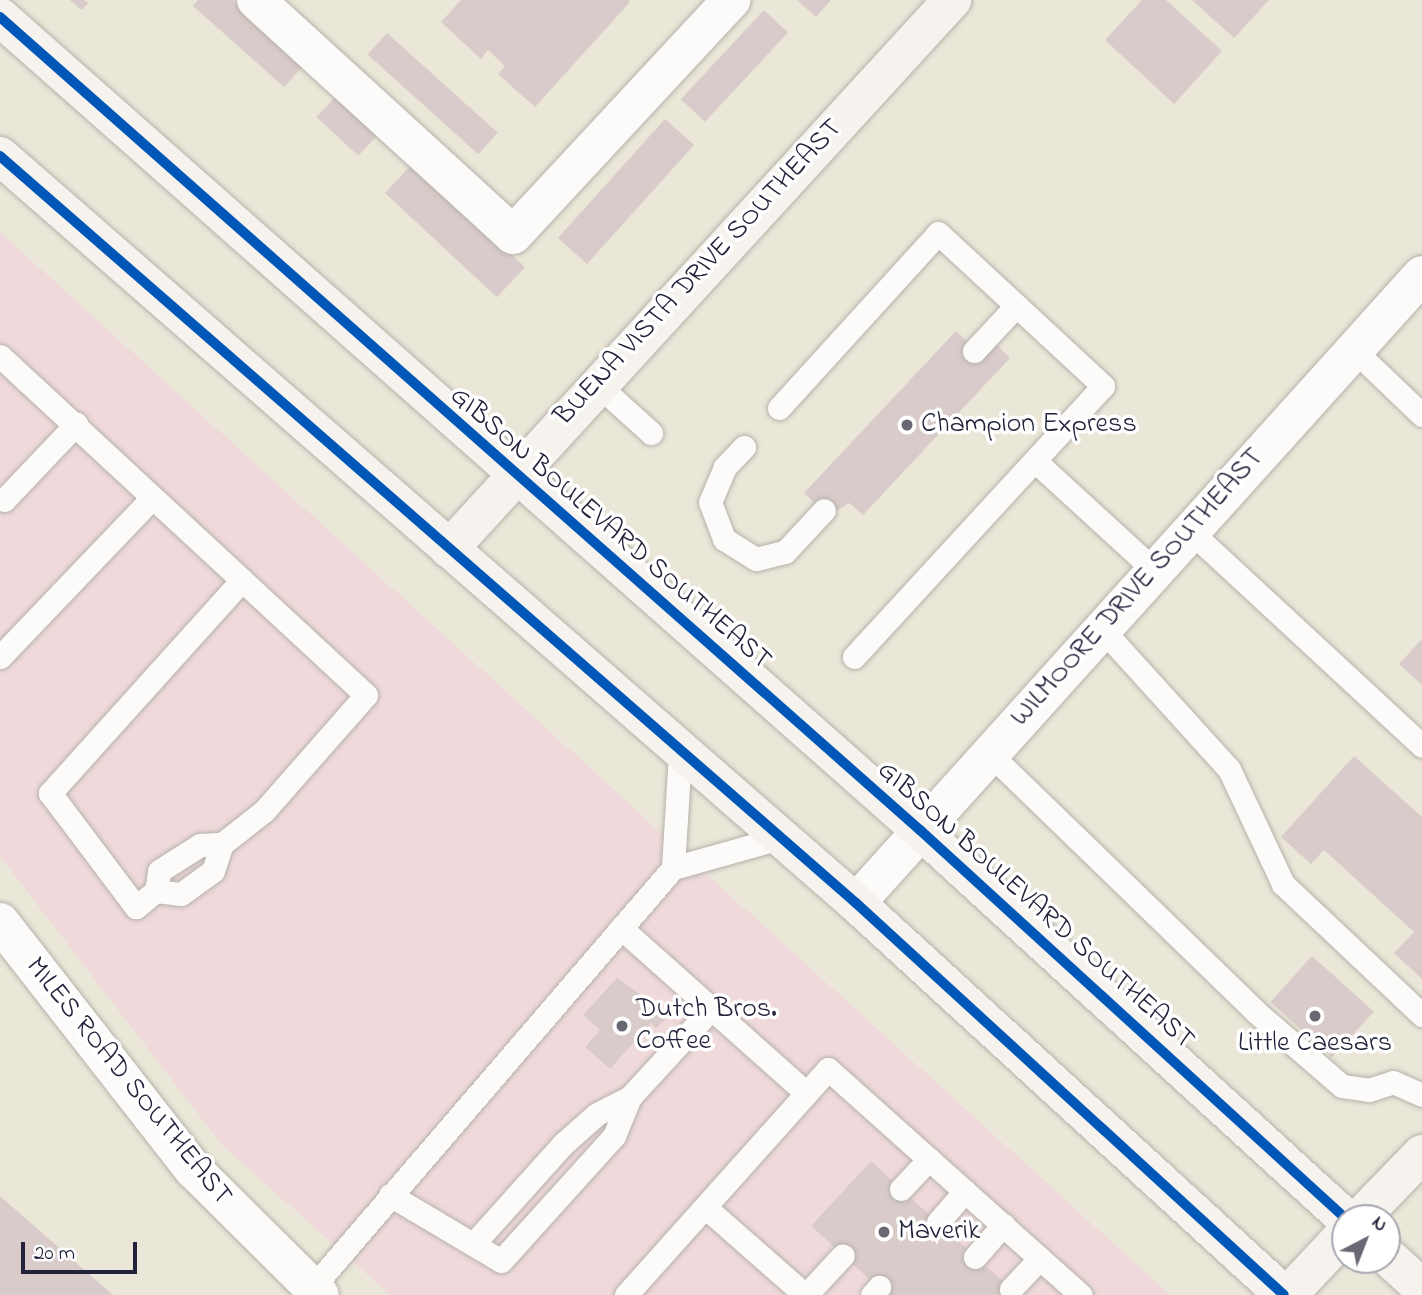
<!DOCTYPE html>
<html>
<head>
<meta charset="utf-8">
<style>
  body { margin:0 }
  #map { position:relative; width:1422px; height:1295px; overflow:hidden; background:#eae6d8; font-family:"Indie Flower",sans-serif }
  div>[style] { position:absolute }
  .built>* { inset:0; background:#f0d9da }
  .building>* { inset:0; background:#d9cbc9; transform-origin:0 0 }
  .roads { filter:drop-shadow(0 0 2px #b5b2ab) drop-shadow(0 0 2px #b5b2ab) }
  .lane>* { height:23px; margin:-11.5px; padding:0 11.5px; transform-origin:11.5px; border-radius:11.5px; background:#fcfbf9 }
  .street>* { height:38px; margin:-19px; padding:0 19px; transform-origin:19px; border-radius:19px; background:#fcfbf9 }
  .secondary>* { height:38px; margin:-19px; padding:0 19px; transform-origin:19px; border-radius:19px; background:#f6f3ef }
  .cycleway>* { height:10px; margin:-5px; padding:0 5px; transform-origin:5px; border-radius:5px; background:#0057b8 }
  .dots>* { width:19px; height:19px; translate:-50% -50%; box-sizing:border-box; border:4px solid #fff; border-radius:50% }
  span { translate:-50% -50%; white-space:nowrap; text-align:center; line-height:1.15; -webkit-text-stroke:7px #fff; paint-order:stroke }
  .street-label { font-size:28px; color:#22223b }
  .poi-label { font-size:28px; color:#22223b }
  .left { translate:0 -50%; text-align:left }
  .north { position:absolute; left:1331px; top:1204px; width:70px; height:70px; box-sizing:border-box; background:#fff; border:2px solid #a7a7b1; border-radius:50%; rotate:42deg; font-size:19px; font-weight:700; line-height:28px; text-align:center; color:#22223b }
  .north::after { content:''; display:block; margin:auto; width:24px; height:32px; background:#686772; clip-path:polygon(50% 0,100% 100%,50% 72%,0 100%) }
  .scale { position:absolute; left:21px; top:1242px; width:116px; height:32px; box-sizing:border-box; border:4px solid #22223b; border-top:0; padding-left:9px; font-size:21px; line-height:24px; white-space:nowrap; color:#22223b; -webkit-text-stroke:5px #fff; paint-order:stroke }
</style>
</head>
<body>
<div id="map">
  <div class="built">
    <i style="clip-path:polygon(0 232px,1170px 1295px,390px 1295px,222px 1145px,0 856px)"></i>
  </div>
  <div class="building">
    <i style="clip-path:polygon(70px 0,84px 0,88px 3px,82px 10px)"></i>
    <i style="clip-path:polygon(198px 0,232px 0,304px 65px,284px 87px,193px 6px)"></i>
    <i style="clip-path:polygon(461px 0,628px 0,630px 2px,535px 107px,498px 74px,505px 66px,488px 50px,481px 59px,441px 22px)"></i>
    <i style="clip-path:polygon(797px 0,831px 0,816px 17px)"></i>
    <i style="clip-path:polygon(1142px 0,1166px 0,1222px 51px,1174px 104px,1105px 40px)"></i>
    <i style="clip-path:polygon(1192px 0,1269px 0,1234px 38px)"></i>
    <i style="left:764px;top:10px;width:33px;height:122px;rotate:43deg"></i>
    <i style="left:387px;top:33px;width:149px;height:29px;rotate:42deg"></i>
    <i style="left:337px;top:95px;width:57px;height:30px;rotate:43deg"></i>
    <i style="left:665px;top:119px;width:39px;height:160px;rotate:42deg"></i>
    <i style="left:413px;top:163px;width:153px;height:41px;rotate:43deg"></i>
    <i style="clip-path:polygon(956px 331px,983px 356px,995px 343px,1010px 358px,863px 515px,849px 503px,828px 516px,804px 493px)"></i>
    <i style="clip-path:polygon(1422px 639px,1422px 685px,1399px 664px)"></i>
    <i style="clip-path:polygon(1354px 756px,1422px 817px,1422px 979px,1394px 953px,1414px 932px,1324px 850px,1311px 864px,1281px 837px)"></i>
    <i style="left:1312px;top:956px;width:83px;height:62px;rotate:42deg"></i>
    <i style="clip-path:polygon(617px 978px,669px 1015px,656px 1028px,651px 1023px,610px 1069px,585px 1047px,600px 1030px,583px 1015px)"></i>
    <i style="clip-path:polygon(871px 1161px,901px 1189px,1018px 1295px,887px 1295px,811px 1226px)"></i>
    <i style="clip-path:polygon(0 1196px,113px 1295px,0 1295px)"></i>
  </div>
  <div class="roads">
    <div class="lane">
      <i style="left:1354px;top:350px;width:94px;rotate:43.7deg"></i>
      <i style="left:974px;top:351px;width:62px;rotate:-47deg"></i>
      <i style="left:0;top:356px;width:330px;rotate:42.8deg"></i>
      <i style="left:242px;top:580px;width:287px;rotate:132deg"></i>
      <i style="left:50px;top:793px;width:143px;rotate:53deg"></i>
      <i style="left:136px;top:907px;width:26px;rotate:-39deg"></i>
      <i style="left:156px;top:891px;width:25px;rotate:7deg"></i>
      <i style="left:181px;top:894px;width:39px;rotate:-36deg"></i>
      <i style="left:213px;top:871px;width:28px;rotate:-72deg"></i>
      <i style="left:597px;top:384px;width:73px;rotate:42.2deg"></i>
      <i style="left:779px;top:408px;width:236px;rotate:-47.7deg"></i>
      <i style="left:938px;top:233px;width:225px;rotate:42.8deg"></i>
      <i style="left:1103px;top:386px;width:368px;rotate:132.6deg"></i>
      <i style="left:744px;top:447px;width:28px;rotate:134deg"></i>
      <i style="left:725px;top:467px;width:38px;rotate:113deg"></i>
      <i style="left:710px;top:502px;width:40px;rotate:69deg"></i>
      <i style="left:724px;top:539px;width:38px;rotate:32deg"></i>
      <i style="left:756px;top:559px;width:30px;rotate:-14deg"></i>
      <i style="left:785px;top:552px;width:57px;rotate:-47.1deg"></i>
      <i style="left:1035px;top:461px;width:160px;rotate:42.5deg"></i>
      <i style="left:4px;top:500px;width:105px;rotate:-46.5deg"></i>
      <i style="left:1189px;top:530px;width:318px;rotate:42.8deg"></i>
      <i style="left:1101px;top:628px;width:190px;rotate:47.8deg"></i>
      <i style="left:1229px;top:769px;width:127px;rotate:64.8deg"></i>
      <i style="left:1283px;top:884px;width:191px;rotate:43.3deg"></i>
      <i style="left:0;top:657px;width:220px;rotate:-46.3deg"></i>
      <i style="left:989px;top:753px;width:372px;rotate:44.1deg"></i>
      <i style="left:1256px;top:1012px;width:113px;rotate:40.7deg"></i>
      <i style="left:1342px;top:1086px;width:27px;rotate:8deg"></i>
      <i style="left:1369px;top:1090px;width:25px;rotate:-18deg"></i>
      <i style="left:1393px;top:1082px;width:32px;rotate:24deg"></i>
      <i style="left:673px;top:868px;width:107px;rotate:-15.7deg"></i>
      <i style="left:156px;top:891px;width:20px;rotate:-81deg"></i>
      <i style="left:159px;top:871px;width:49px;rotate:-32.4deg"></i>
      <i style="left:200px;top:845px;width:22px;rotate:-3deg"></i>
      <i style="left:222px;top:844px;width:53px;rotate:-38.2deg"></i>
      <i style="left:264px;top:811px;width:154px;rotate:-48.7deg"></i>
      <i style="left:366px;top:695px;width:169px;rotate:-137.2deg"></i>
      <i style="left:621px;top:928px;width:248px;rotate:41.7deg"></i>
      <i style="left:901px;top:1189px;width:41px;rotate:-47deg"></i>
      <i style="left:390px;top:1195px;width:129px;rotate:30.7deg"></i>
      <i style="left:501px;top:1261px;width:169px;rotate:-47.9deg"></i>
      <i style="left:614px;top:1136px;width:42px;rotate:-67.7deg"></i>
      <i style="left:630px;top:1097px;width:120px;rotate:-47.4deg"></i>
      <i style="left:705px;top:1207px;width:133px;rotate:41.3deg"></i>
      <i style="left:938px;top:1222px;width:41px;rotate:-48.9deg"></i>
      <i style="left:476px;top:1241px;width:130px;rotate:-48.1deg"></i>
      <i style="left:563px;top:1144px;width:45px;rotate:-41.4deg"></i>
      <i style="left:597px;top:1114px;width:37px;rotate:-27deg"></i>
      <i style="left:975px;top:1257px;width:43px;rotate:-48.8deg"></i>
      <i style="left:312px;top:1288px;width:554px;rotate:-49.32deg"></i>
      <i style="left:673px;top:868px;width:114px;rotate:-86.5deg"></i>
      <i style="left:1011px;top:1289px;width:42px;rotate:-46.9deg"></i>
      <i style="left:626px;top:1295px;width:303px;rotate:-48.2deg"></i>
      <i style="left:828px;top:1069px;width:339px;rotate:41.8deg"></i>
      <i style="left:806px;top:1295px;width:54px;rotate:-47.2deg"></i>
      <i style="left:872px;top:1295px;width:11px;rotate:-49deg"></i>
    </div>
    <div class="street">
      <i style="left:256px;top:0;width:348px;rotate:42.4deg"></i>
      <i style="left:513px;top:235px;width:321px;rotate:-47.1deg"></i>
      <i style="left:856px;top:903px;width:845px;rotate:-47.97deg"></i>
      <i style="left:0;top:922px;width:315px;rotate:52deg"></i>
      <i style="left:194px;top:1170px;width:177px;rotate:44.8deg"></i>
    </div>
    <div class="secondary">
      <i style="left:0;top:17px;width:1228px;rotate:41.47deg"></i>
      <i style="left:920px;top:830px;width:575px;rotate:42.39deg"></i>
      <i style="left:0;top:156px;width:1136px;rotate:41.11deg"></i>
      <i style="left:856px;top:903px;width:580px;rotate:42.49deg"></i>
      <i style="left:449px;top:549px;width:745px;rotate:-47.5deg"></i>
      <i style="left:1360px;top:1218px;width:89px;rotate:-45.9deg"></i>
      <i style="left:1387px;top:1256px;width:47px;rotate:42.4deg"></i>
      <i style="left:1288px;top:1295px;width:83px;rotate:-46.9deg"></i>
    </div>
  </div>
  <div class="cycleway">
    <i style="left:0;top:17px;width:1228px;rotate:41.47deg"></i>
    <i style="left:920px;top:830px;width:575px;rotate:42.39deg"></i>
    <i style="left:0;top:156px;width:1136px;rotate:41.11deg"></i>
    <i style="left:856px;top:903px;width:580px;rotate:42.49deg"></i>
  </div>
  <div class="dots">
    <i style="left:907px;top:425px;background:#686772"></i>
    <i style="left:1315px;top:1016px;background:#686772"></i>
    <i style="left:622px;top:1026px;background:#686772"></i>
    <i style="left:884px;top:1232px;background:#686772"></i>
  </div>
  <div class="street-label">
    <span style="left:699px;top:273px;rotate:-47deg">BUENA VISTA DRIVE SOUTHEAST</span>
    <span style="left:610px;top:529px;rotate:41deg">GIBSON BOULEVARD SOUTHEAST</span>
    <span style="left:1138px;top:588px;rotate:-48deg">WILMOORE DRIVE SOUTHEAST</span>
    <span style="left:1035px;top:906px;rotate:42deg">GIBSON BOULEVARD SOUTHEAST</span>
    <span style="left:128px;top:1082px;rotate:51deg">MILES ROAD SOUTHEAST</span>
  </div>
  <div class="poi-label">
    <span class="left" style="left:921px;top:425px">Champion Express</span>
    <span class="left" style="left:636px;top:1026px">Dutch Bros.<br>Coffee</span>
    <span style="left:1315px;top:1044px">Little Caesars</span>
    <span class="left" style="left:898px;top:1232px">Maverik</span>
  </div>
  <div class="north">N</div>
  <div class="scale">20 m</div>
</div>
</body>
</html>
